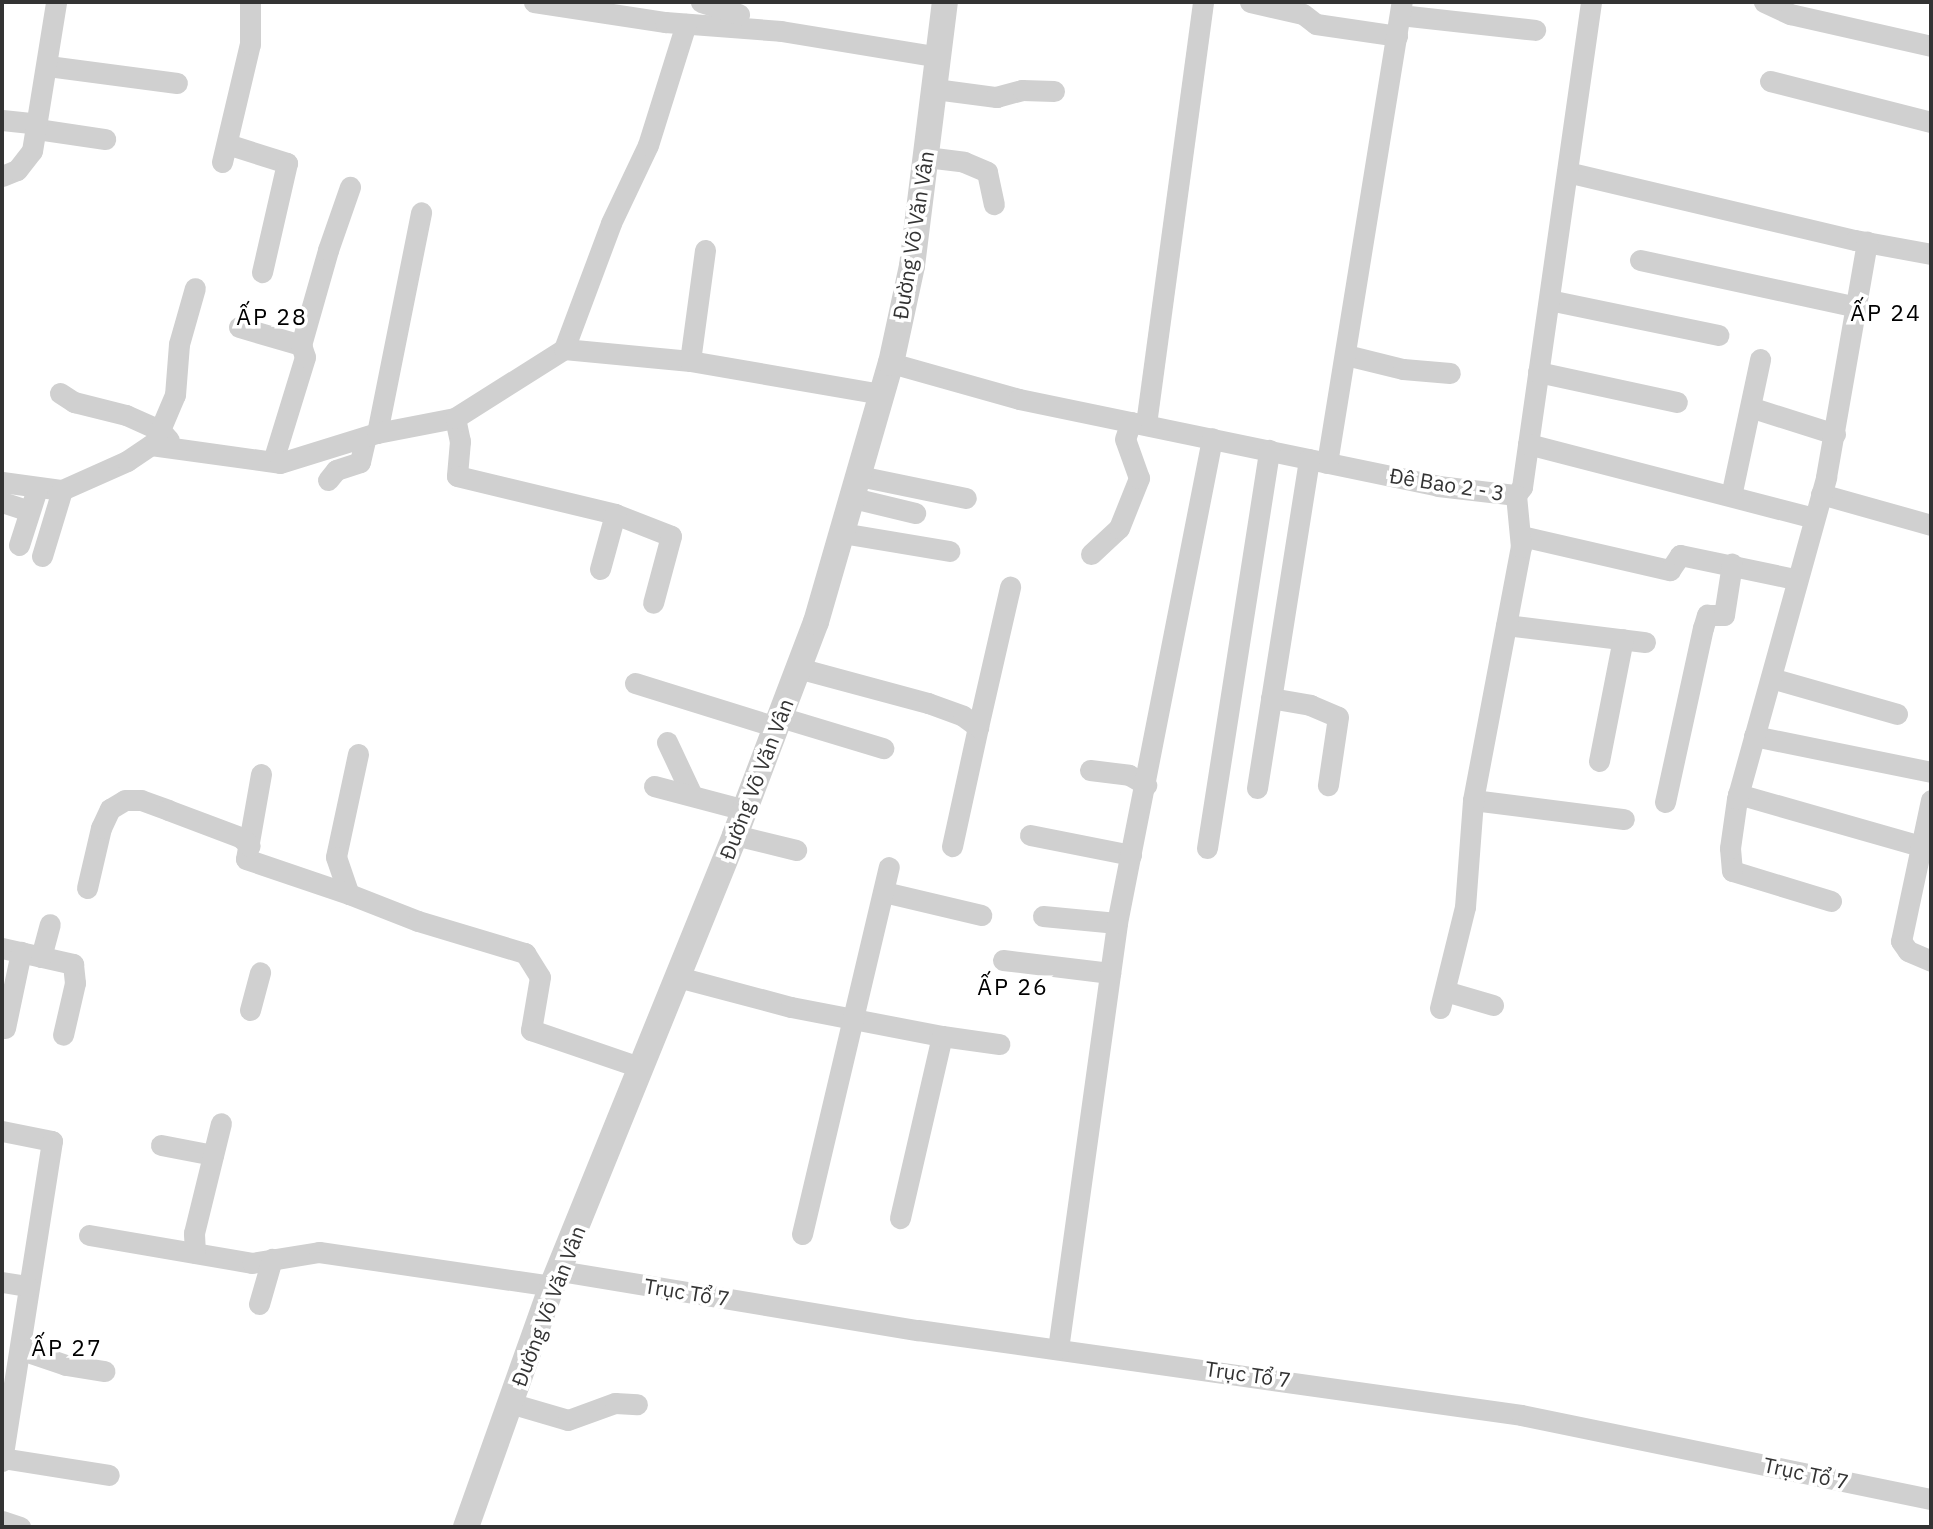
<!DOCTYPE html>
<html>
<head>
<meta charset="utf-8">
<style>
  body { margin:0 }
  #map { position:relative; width:1933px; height:1529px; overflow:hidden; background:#fff; font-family:"IBM Plex Sans",sans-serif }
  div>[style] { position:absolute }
  .minor>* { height:21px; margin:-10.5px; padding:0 10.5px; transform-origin:10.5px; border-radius:10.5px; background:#d0d0d0 }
  .tertiary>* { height:26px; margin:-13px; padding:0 13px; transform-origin:13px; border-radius:13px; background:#d0d0d0 }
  span { translate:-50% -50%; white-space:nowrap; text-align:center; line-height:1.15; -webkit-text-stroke:7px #fff; paint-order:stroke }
  .street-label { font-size:21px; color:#333 }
  .neighbourhood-label { font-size:23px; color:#000; letter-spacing:2px }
  .frame { position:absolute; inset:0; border:4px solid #333; pointer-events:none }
</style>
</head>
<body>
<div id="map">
  <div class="minor">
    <i style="left:534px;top:2px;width:133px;rotate:8.7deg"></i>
    <i style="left:665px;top:22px;width:116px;rotate:4.4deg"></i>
    <i style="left:781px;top:31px;width:160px;rotate:9.3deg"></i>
    <i style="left:701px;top:2px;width:40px;rotate:18deg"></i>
    <i style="left:1250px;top:2px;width:54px;rotate:12.8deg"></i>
    <i style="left:1303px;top:14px;width:16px;rotate:38deg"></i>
    <i style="left:1316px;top:24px;width:82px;rotate:8.4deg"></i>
    <i style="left:1764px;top:2px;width:29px;rotate:25deg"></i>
    <i style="left:1790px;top:14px;width:145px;rotate:12.8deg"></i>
    <i style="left:1400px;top:15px;width:136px;rotate:6.3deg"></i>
    <i style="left:48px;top:66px;width:130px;rotate:7.5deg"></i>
    <i style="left:1770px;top:81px;width:166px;rotate:14.3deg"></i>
    <i style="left:935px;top:89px;width:62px;rotate:7.5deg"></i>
    <i style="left:996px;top:97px;width:27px;rotate:-15deg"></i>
    <i style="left:1022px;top:90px;width:32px;rotate:2deg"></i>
    <i style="left:2px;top:120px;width:36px;rotate:6deg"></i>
    <i style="left:37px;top:129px;width:69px;rotate:8.4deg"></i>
    <i style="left:227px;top:144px;width:63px;rotate:17.6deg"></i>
    <i style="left:287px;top:163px;width:112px;rotate:102.9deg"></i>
    <i style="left:926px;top:157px;width:38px;rotate:7deg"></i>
    <i style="left:964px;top:162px;width:25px;rotate:23deg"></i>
    <i style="left:987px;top:172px;width:33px;rotate:78deg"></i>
    <i style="left:222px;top:162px;width:121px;rotate:-76.7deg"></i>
    <i style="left:250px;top:44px;width:42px;rotate:-90deg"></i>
    <i style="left:1567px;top:172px;width:296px;rotate:13.3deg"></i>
    <i style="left:1855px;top:240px;width:77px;rotate:10.4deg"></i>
    <i style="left:2px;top:176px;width:16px;rotate:-22deg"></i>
    <i style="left:17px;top:170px;width:24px;rotate:-52deg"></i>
    <i style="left:32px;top:151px;width:151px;rotate:-80.8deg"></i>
    <i style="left:1640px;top:260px;width:222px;rotate:12.2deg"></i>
    <i style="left:1549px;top:300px;width:173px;rotate:11.7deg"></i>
    <i style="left:239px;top:327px;width:65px;rotate:16.2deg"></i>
    <i style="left:564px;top:349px;width:134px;rotate:-69.5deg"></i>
    <i style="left:611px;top:223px;width:86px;rotate:-64.6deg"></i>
    <i style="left:648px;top:145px;width:127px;rotate:-72.6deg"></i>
    <i style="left:1346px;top:355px;width:59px;rotate:13.8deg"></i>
    <i style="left:1403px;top:369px;width:47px;rotate:4.9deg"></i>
    <i style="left:690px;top:361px;width:112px;rotate:-82.3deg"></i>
    <i style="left:891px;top:363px;width:133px;rotate:15.7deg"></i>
    <i style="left:1019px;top:399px;width:428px;rotate:11.7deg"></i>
    <i style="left:1438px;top:486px;width:79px;rotate:6.6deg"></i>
    <i style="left:1516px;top:495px;width:10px;rotate:-53deg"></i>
    <i style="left:1522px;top:487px;width:490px;rotate:-81.9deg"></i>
    <i style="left:1538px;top:372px;width:142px;rotate:12.2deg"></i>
    <i style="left:60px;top:393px;width:17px;rotate:33deg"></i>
    <i style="left:74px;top:402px;width:54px;rotate:14deg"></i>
    <i style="left:126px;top:415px;width:37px;rotate:24deg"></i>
    <i style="left:160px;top:430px;width:13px;rotate:48deg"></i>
    <i style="left:1753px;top:408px;width:86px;rotate:17.6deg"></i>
    <i style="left:455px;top:418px;width:24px;rotate:78deg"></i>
    <i style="left:460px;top:441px;width:35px;rotate:95deg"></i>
    <i style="left:457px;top:476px;width:163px;rotate:13.5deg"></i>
    <i style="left:615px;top:514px;width:60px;rotate:21.4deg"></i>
    <i style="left:671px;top:536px;width:69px;rotate:105deg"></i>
    <i style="left:1146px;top:424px;width:426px;rotate:-82.3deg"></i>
    <i style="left:160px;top:430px;width:38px;rotate:-67deg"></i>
    <i style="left:175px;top:395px;width:51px;rotate:-85.5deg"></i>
    <i style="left:179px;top:344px;width:58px;rotate:-74.1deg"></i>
    <i style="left:377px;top:433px;width:225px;rotate:-78.7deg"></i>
    <i style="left:1528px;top:444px;width:295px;rotate:14.5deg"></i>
    <i style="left:273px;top:461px;width:109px;rotate:-72.9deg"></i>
    <i style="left:305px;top:357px;width:13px;rotate:-108deg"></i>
    <i style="left:301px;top:345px;width:99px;rotate:-74.1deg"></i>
    <i style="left:328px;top:250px;width:67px;rotate:-70.8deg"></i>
    <i style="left:1327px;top:463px;width:467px;rotate:-80.8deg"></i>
    <i style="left:859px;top:476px;width:109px;rotate:11.6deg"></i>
    <i style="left:328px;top:480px;width:13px;rotate:-51deg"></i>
    <i style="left:336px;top:470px;width:25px;rotate:-18deg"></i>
    <i style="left:360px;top:462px;width:26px;rotate:-77deg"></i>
    <i style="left:2px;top:482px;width:61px;rotate:7.6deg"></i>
    <i style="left:62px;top:490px;width:71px;rotate:-24deg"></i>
    <i style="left:127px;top:461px;width:29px;rotate:-34deg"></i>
    <i style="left:151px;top:445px;width:130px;rotate:7.9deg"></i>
    <i style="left:280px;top:463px;width:102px;rotate:-17.2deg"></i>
    <i style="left:377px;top:433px;width:79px;rotate:-10.9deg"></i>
    <i style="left:455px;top:418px;width:129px;rotate:-32.3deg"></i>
    <i style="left:564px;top:349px;width:127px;rotate:5.4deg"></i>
    <i style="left:690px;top:361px;width:194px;rotate:9.8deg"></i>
    <i style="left:1821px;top:494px;width:114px;rotate:15.7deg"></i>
    <i style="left:1731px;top:496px;width:140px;rotate:-78deg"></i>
    <i style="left:853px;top:498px;width:64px;rotate:13.6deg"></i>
    <i style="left:2px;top:502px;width:28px;rotate:18deg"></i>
    <i style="left:842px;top:533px;width:109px;rotate:9.5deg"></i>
    <i style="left:1521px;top:536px;width:153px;rotate:12.9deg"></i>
    <i style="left:1670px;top:570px;width:18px;rotate:-56deg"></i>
    <i style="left:1680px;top:555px;width:117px;rotate:11.8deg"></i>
    <i style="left:19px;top:545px;width:59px;rotate:-72.2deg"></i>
    <i style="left:1091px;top:554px;width:38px;rotate:-43deg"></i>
    <i style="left:1119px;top:528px;width:54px;rotate:-68.2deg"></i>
    <i style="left:1139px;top:478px;width:41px;rotate:-109.7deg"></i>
    <i style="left:1125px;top:439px;width:18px;rotate:-71deg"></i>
    <i style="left:42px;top:556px;width:69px;rotate:-73.1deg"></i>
    <i style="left:600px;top:569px;width:57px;rotate:-74.7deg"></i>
    <i style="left:1506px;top:625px;width:140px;rotate:7deg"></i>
    <i style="left:798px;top:668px;width:135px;rotate:15.1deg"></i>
    <i style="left:928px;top:703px;width:37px;rotate:20deg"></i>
    <i style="left:963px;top:716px;width:19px;rotate:36deg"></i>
    <i style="left:978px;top:727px;width:122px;rotate:102.3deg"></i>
    <i style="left:1771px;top:678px;width:131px;rotate:15.9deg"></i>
    <i style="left:635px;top:683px;width:148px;rotate:17.3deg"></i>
    <i style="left:1271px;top:698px;width:40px;rotate:10deg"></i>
    <i style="left:1310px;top:705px;width:30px;rotate:23deg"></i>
    <i style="left:1338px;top:717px;width:69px;rotate:98.4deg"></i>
    <i style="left:780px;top:717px;width:108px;rotate:16.8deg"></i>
    <i style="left:978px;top:727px;width:144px;rotate:-77.1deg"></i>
    <i style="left:1754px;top:736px;width:181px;rotate:11.5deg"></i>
    <i style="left:667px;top:742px;width:56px;rotate:64.8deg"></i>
    <i style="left:358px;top:754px;width:105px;rotate:102.1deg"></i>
    <i style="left:336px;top:857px;width:39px;rotate:71deg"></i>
    <i style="left:349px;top:894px;width:74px;rotate:21.4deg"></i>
    <i style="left:418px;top:921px;width:112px;rotate:16.7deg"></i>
    <i style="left:525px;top:953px;width:28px;rotate:58deg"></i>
    <i style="left:540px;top:977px;width:54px;rotate:99.6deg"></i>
    <i style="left:531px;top:1030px;width:117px;rotate:18.9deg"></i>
    <i style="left:1599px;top:761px;width:124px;rotate:-78.9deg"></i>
    <i style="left:1090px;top:770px;width:39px;rotate:7deg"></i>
    <i style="left:1129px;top:775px;width:20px;rotate:30deg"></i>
    <i style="left:261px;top:774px;width:86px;rotate:100deg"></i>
    <i style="left:246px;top:859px;width:109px;rotate:18.8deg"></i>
    <i style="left:654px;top:786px;width:94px;rotate:14.8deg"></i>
    <i style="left:1257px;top:788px;width:333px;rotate:-81deg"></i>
    <i style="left:1738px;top:794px;width:201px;rotate:15.9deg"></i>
    <i style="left:1473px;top:800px;width:152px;rotate:7.2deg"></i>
    <i style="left:1931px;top:800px;width:144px;rotate:102deg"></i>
    <i style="left:1901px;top:941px;width:12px;rotate:55deg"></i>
    <i style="left:1908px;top:951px;width:25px;rotate:23deg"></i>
    <i style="left:1665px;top:802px;width:178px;rotate:-77.7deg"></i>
    <i style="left:1703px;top:628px;width:14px;rotate:-73deg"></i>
    <i style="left:1707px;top:615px;width:17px"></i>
    <i style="left:1724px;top:615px;width:52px;rotate:-81.1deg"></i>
    <i style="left:735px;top:835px;width:63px;rotate:13.8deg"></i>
    <i style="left:1030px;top:835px;width:103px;rotate:11.2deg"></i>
    <i style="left:1207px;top:848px;width:403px;rotate:-81.1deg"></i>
    <i style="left:87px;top:888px;width:62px;rotate:-76.9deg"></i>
    <i style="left:101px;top:828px;width:21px;rotate:-65deg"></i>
    <i style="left:110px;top:809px;width:17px;rotate:-31deg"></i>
    <i style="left:125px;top:800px;width:16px"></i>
    <i style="left:141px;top:800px;width:29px;rotate:20deg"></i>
    <i style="left:168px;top:810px;width:77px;rotate:20.6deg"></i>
    <i style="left:240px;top:837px;width:13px;rotate:42deg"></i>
    <i style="left:884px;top:892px;width:100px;rotate:13.3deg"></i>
    <i style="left:1831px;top:901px;width:103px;rotate:-163.1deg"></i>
    <i style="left:1732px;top:871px;width:23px;rotate:-95deg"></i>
    <i style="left:1730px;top:848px;width:49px;rotate:-81.9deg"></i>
    <i style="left:1737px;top:799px;width:334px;rotate:-74.5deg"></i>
    <i style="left:1826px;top:477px;width:239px;rotate:-80.1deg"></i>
    <i style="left:1043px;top:916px;width:74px;rotate:5.4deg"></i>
    <i style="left:2px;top:948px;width:73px;rotate:12.7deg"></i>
    <i style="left:73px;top:964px;width:19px;rotate:84deg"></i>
    <i style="left:75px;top:983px;width:53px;rotate:103deg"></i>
    <i style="left:41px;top:957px;width:34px;rotate:-75deg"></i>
    <i style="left:1003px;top:960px;width:108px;rotate:6.9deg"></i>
    <i style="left:678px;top:977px;width:117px;rotate:14.9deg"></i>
    <i style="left:791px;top:1007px;width:154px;rotate:10.9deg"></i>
    <i style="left:942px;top:1036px;width:187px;rotate:103deg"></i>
    <i style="left:1445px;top:991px;width:50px;rotate:16.3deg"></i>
    <i style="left:1440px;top:1008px;width:104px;rotate:-76.1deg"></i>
    <i style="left:1465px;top:907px;width:107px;rotate:-85.7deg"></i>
    <i style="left:1473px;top:800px;width:258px;rotate:-79.3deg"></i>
    <i style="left:1521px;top:547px;width:52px;rotate:-95.5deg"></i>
    <i style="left:250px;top:1010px;width:39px;rotate:-75deg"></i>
    <i style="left:5px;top:1028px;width:78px;rotate:-78.1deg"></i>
    <i style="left:942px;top:1036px;width:58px;rotate:8deg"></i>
    <i style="left:2px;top:1131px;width:51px;rotate:11.3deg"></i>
    <i style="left:52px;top:1141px;width:324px;rotate:98.9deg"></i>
    <i style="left:161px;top:1145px;width:53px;rotate:10.9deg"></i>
    <i style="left:802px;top:1234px;width:377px;rotate:-76.7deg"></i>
    <i style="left:89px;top:1235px;width:165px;rotate:9.7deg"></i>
    <i style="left:252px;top:1263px;width:68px;rotate:-9.3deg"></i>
    <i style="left:319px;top:1252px;width:235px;rotate:8.3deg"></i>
    <i style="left:195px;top:1253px;width:20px;rotate:-93deg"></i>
    <i style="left:194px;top:1233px;width:113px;rotate:-76.2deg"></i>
    <i style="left:560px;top:1271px;width:363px;rotate:9.4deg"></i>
    <i style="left:918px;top:1330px;width:609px;rotate:8.02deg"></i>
    <i style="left:1521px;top:1415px;width:419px;rotate:11.6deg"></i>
    <i style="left:2px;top:1282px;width:26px;rotate:9deg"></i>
    <i style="left:259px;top:1304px;width:47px;rotate:-73.9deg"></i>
    <i style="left:1058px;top:1349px;width:430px;rotate:-82.1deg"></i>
    <i style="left:1117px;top:923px;width:494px;rotate:-78.9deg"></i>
    <i style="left:22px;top:1350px;width:46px;rotate:18.8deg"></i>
    <i style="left:66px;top:1365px;width:39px;rotate:9deg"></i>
    <i style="left:510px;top:1403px;width:60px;rotate:16.3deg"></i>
    <i style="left:568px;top:1420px;width:50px;rotate:-19.9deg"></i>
    <i style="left:615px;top:1403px;width:22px;rotate:3deg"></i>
    <i style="left:2px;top:1458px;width:108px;rotate:9deg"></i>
    <i style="left:2px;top:1521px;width:19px;rotate:18deg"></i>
  </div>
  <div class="tertiary">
    <i style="left:466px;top:1527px;width:256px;rotate:-70.4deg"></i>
    <i style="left:552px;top:1286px;width:487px;rotate:-67.9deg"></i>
    <i style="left:735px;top:835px;width:228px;rotate:-69.2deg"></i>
    <i style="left:816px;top:622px;width:270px;rotate:-73.9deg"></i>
    <i style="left:891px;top:363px;width:99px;rotate:-77.8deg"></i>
    <i style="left:912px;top:266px;width:266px;rotate:-82.9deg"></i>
  </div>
  <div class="street-label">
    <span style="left:913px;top:235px;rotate:-81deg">Đường Võ Văn Vân</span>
    <span style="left:1447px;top:484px;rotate:9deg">Đê Bao 2 - 3</span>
    <span style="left:756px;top:779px;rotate:-69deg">Đường Võ Văn Vân</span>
    <span style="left:687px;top:1292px;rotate:9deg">Trục Tổ 7</span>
    <span style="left:548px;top:1306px;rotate:-69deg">Đường Võ Văn Vân</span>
    <span style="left:1248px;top:1374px;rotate:8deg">Trục Tổ 7</span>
    <span style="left:1806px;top:1473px;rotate:12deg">Trục Tổ 7</span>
  </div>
  <div class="neighbourhood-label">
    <span style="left:1886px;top:312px">ẤP 24</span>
    <span style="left:272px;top:316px">ẤP 28</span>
    <span style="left:1013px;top:986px">ẤP 26</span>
    <span style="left:67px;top:1347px">ẤP 27</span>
  </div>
  <div class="frame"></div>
</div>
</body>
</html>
